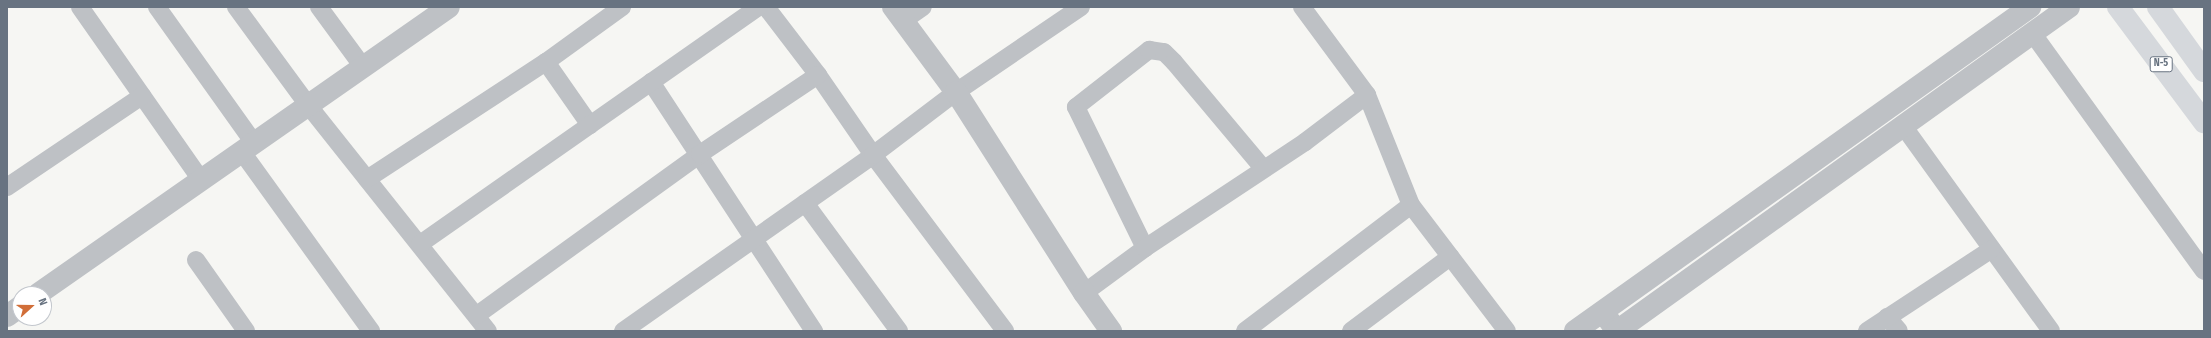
<!DOCTYPE html>
<html>
<head>
<meta charset="utf-8">
<style>
  body { margin:0 }
  #map { position:relative; width:2211px; height:338px; overflow:hidden; background:#f6f6f3; font-family:"Fira Sans Condensed",sans-serif }
  div>[style] { position:absolute }
  .minor>* { height:18px; margin:-9px; padding:0 9px; transform-origin:9px; border-radius:9px; background:#bec1c5 }
  .tertiary>* { height:22px; margin:-11px; padding:0 11px; transform-origin:11px; border-radius:11px; background:#bec1c5 }
  .trunk>* { height:22px; margin:-11px; padding:0 11px; transform-origin:11px; border-radius:11px; background:#d5d8dc }
  span { translate:-50% -50%; white-space:nowrap; text-align:center; line-height:1.15; -webkit-text-stroke:4px #fff; paint-order:stroke }
  .shield-label span { padding:1px 3px; background:#fff; border:1px solid; border-radius:3px; -webkit-text-stroke-width:0 }
  .shield-label { font-size:10px; color:#687381; font-weight:700 }
  .frame { position:absolute; inset:0; border:8px solid #687381; pointer-events:none }
  .north { position:absolute; left:12px; top:286px; width:40px; height:40px; box-sizing:border-box; background:#fff; border:1px solid #c3c7cd; border-radius:50%; rotate:69deg; font-size:11px; font-weight:700; line-height:16px; text-align:center; color:#687381 }
  .north::after { content:''; display:block; margin:auto; width:14px; height:18px; background:#d16e38; clip-path:polygon(50% 0,100% 100%,50% 72%,0 100%) }
</style>
</head>
<body>
<div id="map">
  <div class="minor">
    <i style="left:80px;top:7px;width:211px;rotate:55deg"></i>
    <i style="left:157px;top:7px;width:167px;rotate:54.5deg"></i>
    <i style="left:236px;top:7px;width:122px;rotate:53.7deg"></i>
    <i style="left:308px;top:105px;width:289px;rotate:51.5deg"></i>
    <i style="left:319px;top:7px;width:74px;rotate:53.7deg"></i>
    <i style="left:766px;top:7px;width:86px;rotate:52.6deg"></i>
    <i style="left:818px;top:75px;width:97px;rotate:55.5deg"></i>
    <i style="left:873px;top:155px;width:220px;rotate:53.1deg"></i>
    <i style="left:1302px;top:7px;width:109px;rotate:53.5deg"></i>
    <i style="left:1367px;top:95px;width:118px;rotate:68.2deg"></i>
    <i style="left:1411px;top:205px;width:158px;rotate:52.7deg"></i>
    <i style="left:903px;top:21px;width:24px;rotate:-35deg"></i>
    <i style="left:2033px;top:34px;width:292px;rotate:54.2deg"></i>
    <i style="left:546px;top:62px;width:77px;rotate:55.1deg"></i>
    <i style="left:651px;top:82px;width:298px;rotate:56.8deg"></i>
    <i style="left:1904px;top:127px;width:251px;rotate:54.2deg"></i>
    <i style="left:242px;top:152px;width:221px;rotate:54.2deg"></i>
    <i style="left:367px;top:179px;width:214px;rotate:-33.2deg"></i>
    <i style="left:546px;top:62px;width:94px;rotate:-35.9deg"></i>
    <i style="left:7px;top:187px;width:163px;rotate:-34deg"></i>
    <i style="left:805px;top:203px;width:159px;rotate:53.7deg"></i>
    <i style="left:420px;top:244px;width:414px;rotate:-35deg"></i>
    <i style="left:1145px;top:248px;width:157px;rotate:-116.1deg"></i>
    <i style="left:1076px;top:107px;width:93px;rotate:-38deg"></i>
    <i style="left:1149px;top:50px;width:15px;rotate:8deg"></i>
    <i style="left:1164px;top:52px;width:14px;rotate:45deg"></i>
    <i style="left:1174px;top:62px;width:138px;rotate:50deg"></i>
    <i style="left:196px;top:260px;width:87px;rotate:54.8deg"></i>
    <i style="left:1084px;top:293px;width:76px;rotate:-36.4deg"></i>
    <i style="left:1145px;top:248px;width:192px;rotate:-33.5deg"></i>
    <i style="left:1305px;top:142px;width:78px;rotate:-37.2deg"></i>
    <i style="left:477px;top:315px;width:275px;rotate:-35.8deg"></i>
    <i style="left:700px;top:154px;width:142px;rotate:-33.8deg"></i>
    <i style="left:1887px;top:317px;width:18px;rotate:49deg"></i>
    <i style="left:623px;top:331px;width:306px;rotate:-35.1deg"></i>
    <i style="left:873px;top:155px;width:104px;rotate:-37.2deg"></i>
    <i style="left:956px;top:92px;width:151px;rotate:-34.2deg"></i>
    <i style="left:1245px;top:331px;width:208px;rotate:-37.2deg"></i>
    <i style="left:1351px;top:331px;width:124px;rotate:-36.8deg"></i>
    <i style="left:1867px;top:331px;width:149px;rotate:-33.3deg"></i>
  </div>
  <div class="tertiary">
    <i style="left:893px;top:7px;width:106px;rotate:53.5deg"></i>
    <i style="left:956px;top:92px;width:238px;rotate:57.5deg"></i>
    <i style="left:1084px;top:293px;width:47px;rotate:54.6deg"></i>
    <i style="left:38px;top:294px;width:501px;rotate:-34.93deg"></i>
    <i style="left:1603px;top:312px;width:24px;rotate:54deg"></i>
    <i style="left:1617px;top:331px;width:556px;rotate:-35.63deg"></i>
    <i style="left:7px;top:316px;width:16px;rotate:-35deg"></i>
    <i style="left:1575px;top:331px;width:559px;rotate:-35.45deg"></i>
  </div>
  <div class="trunk">
    <i style="left:2118px;top:7px;width:144px;rotate:53.2deg"></i>
    <i style="left:2158px;top:7px;width:79px;rotate:54.3deg"></i>
  </div>
  <div class="shield-label">
    <span style="left:2161px;top:64px">N-5</span>
  </div>
  <div class="frame"></div>
  <div class="north">N</div>
</div>
</body>
</html>
